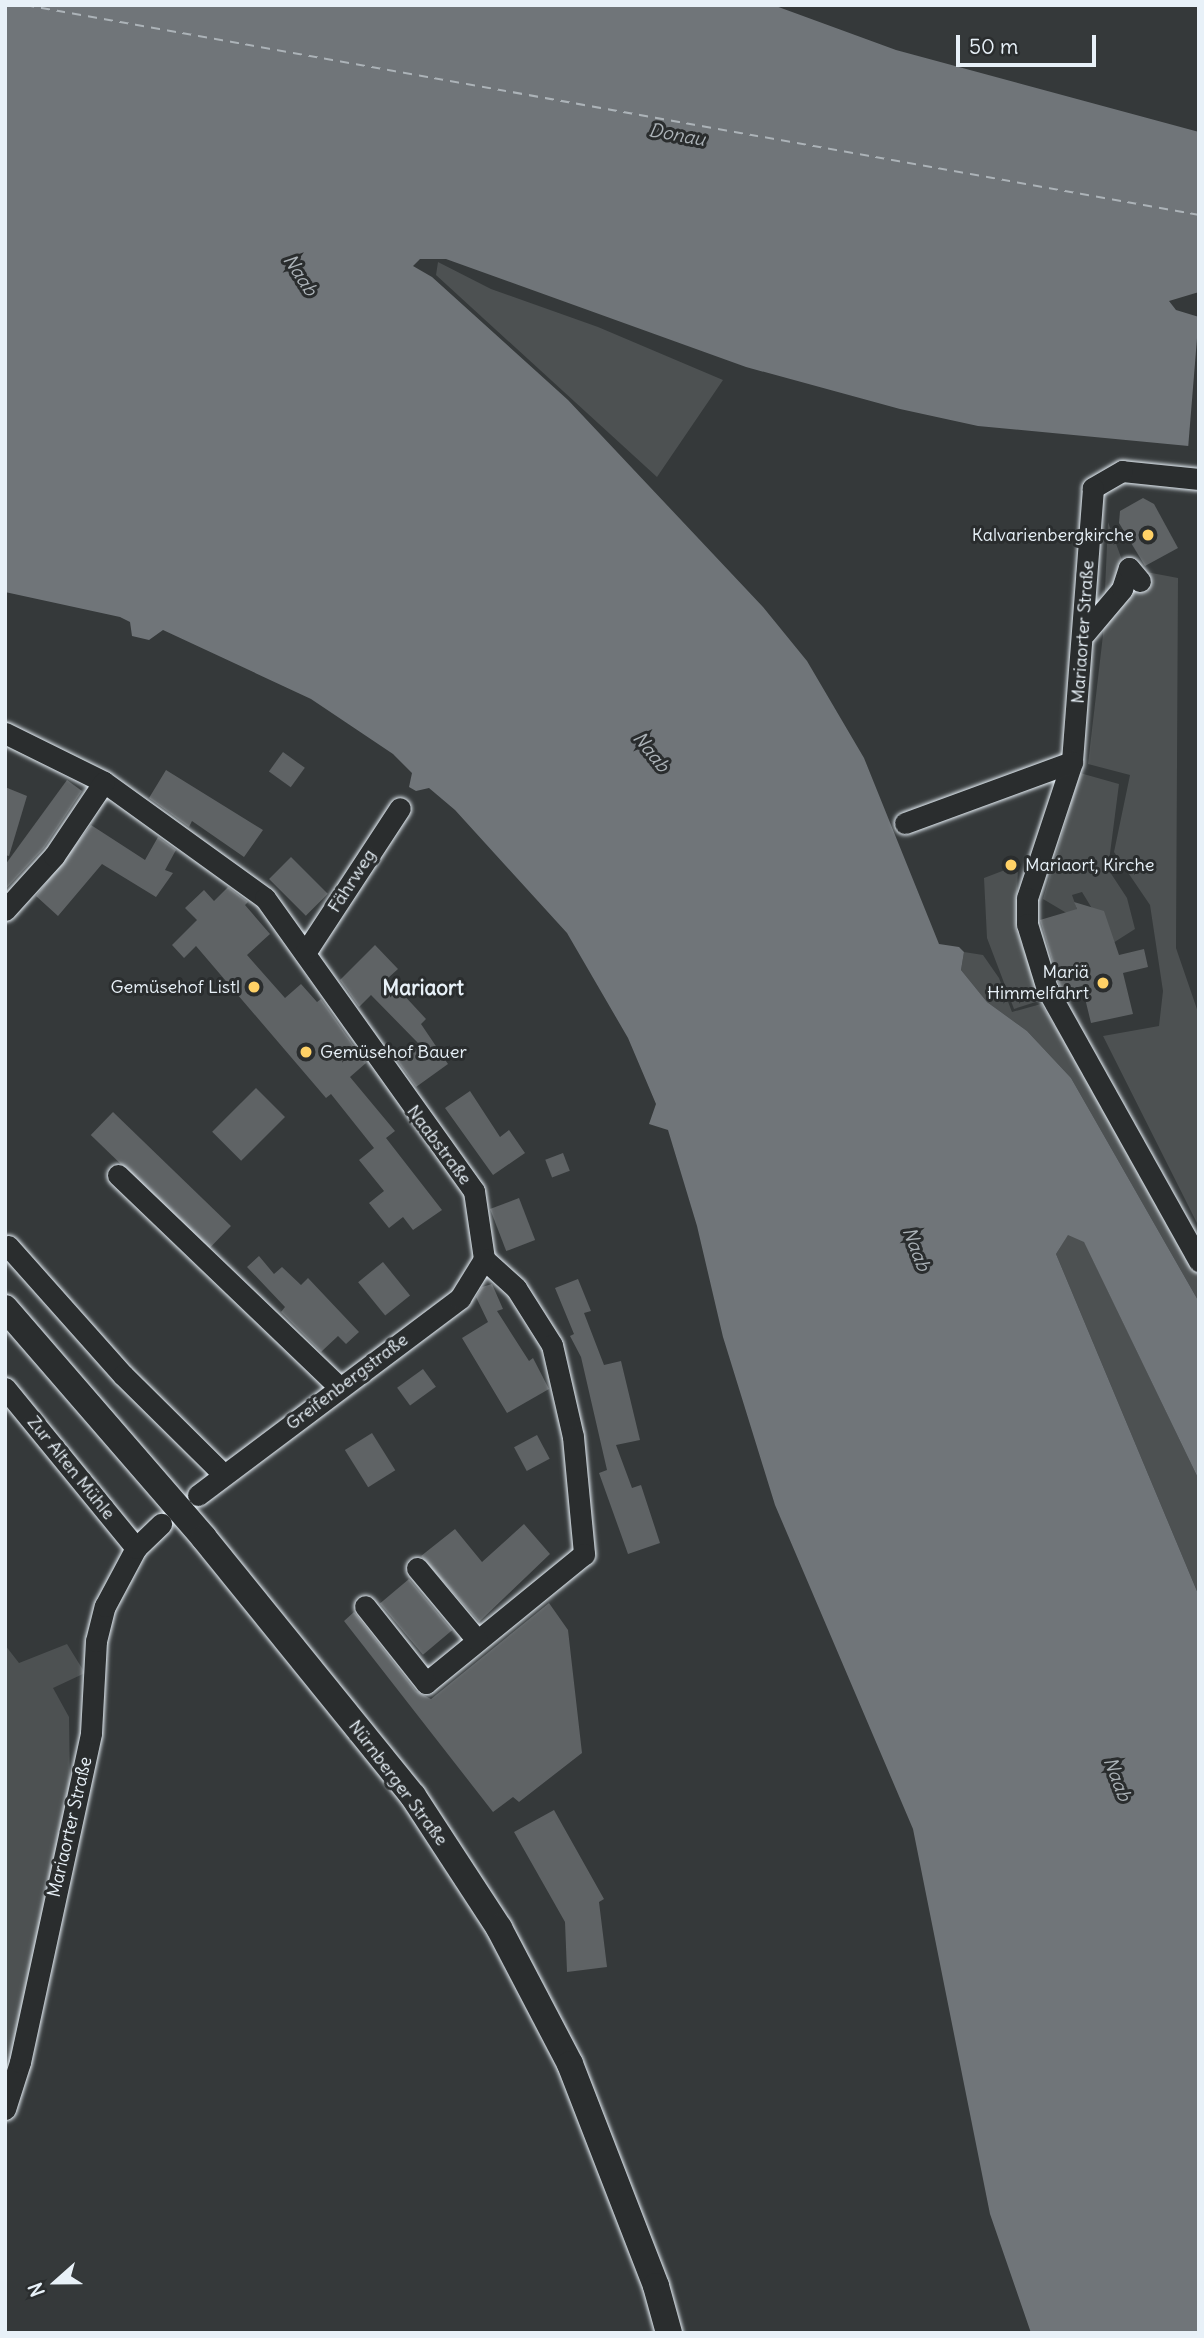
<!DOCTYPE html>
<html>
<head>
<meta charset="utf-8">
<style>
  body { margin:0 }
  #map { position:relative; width:1204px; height:2338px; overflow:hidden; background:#35393a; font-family:Delius,sans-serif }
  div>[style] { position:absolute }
  .green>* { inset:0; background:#4d5152 }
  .water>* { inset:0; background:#707579 }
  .pier>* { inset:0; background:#35393a }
  .ferry>* { height:2px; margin-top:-1px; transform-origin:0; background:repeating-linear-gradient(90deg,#acb3b8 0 9px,transparent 0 16px) }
  .building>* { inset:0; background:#5f6365; transform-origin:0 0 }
  .roads { filter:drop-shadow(0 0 2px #e8f1f8) drop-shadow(0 0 2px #e8f1f8) }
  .minor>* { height:21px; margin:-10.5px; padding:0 10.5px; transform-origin:10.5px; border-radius:10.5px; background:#2a2d2e }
  .major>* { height:26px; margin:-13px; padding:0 13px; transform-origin:13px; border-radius:13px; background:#2a2d2e }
  .rail>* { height:5px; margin:-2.5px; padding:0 2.5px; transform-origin:2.5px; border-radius:2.5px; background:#e8f1f8 }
  .dots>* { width:19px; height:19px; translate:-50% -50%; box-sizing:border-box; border:4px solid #2a2d2e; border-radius:50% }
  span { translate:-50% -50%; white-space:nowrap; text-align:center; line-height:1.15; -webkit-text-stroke:6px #2a2d2e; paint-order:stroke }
  .poi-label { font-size:18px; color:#e8f1f8 }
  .right { translate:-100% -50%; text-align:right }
  .left { translate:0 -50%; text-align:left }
  .street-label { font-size:18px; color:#e8f1f8 }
  .water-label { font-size:19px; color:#acb3b8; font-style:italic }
  .quarter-label { font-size:21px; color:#e8f1f8; font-weight:700 }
  .frame { position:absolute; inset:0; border:7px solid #e8f1f8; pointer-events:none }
  .north { position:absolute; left:21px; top:2247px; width:70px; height:70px; -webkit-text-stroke:5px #2a2d2e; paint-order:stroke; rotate:249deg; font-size:19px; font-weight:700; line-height:28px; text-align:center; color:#e8f1f8 }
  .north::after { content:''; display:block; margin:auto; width:24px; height:32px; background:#e8f1f8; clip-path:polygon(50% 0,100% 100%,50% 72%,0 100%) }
  .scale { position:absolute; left:956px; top:35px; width:140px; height:32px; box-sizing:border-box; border:4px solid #e8f1f8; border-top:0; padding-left:9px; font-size:21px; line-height:24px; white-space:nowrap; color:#e8f1f8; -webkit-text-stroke:5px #2a2d2e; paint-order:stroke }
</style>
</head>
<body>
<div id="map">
  <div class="green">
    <i style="clip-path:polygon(438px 262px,491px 289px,598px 327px,723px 380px,657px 477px,436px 275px)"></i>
    <i style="clip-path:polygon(1108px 522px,1125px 568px,1178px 578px,1176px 948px,1199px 1015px,1199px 1227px,1103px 1036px,1159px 1026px,1163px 991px,1150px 905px,1114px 852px,1130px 775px,1088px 764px,1103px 635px)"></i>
    <i style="clip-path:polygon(1080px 773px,1119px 784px,1108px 869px,1127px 898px,1135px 929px,1113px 943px,1082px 892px,1072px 895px,1077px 909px,1070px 915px,1043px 899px)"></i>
    <i style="clip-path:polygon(1018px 865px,1016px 929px,1042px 1000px,1014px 1009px,987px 938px,984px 878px)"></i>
    <i style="clip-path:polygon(964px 952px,983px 955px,999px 978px,1012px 1012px,1041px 1004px,1140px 1163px,1199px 1272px,1199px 1302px,1071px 1078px,1027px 1031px,987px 1002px,961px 970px)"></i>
    <i style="clip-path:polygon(1068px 1234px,1084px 1241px,1199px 1480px,1199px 1596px,1056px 1254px)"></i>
    <i style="clip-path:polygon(67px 1644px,85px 1673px,53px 1688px,69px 1717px,70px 1786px,5px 2102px,5px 1645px,19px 1663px)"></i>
  </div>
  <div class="water">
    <i style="clip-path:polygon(5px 5px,773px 5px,896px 50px,1199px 132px,1199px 292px,1169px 301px,1176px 310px,1199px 317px,1199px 447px,978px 426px,900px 409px,746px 367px,446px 259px,420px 259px,413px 266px,432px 277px,568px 400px,763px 607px,807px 661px,864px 758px,939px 944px,959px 947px,964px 952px,961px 970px,987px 1002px,1027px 1031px,1071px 1078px,1199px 1302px,1199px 1480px,1084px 1242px,1068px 1235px,1056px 1254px,1199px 1596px,1199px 2333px,1031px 2333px,990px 2214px,913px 1829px,775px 1505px,723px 1337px,697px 1226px,668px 1130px,649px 1124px,656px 1104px,628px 1038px,567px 933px,455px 810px,429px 788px,416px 791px,409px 787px,412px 773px,393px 754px,311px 699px,163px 630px,149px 640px,132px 636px,130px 622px,120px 617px,5px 592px)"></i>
  </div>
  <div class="pier">
    <i style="clip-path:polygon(1199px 314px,1199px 451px,1188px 449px)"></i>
  </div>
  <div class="ferry">
    <i style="left:25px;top:5px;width:1193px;rotate:10.14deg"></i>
  </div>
  <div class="building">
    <i style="clip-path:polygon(1143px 498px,1154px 504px,1178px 548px,1145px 566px,1119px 523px,1120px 511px)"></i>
    <i style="left:283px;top:752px;width:27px;height:24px;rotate:36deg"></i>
    <i style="clip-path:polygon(166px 770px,263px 830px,244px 857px,192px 821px,189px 827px,149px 798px)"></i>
    <i style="clip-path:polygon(67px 780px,82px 791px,44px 848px,5px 890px,5px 865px)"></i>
    <i style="clip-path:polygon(5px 787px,27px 796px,9px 856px,5px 855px)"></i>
    <i style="clip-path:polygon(91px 825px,145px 860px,158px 837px,176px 850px,165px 870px,173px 873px,156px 897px,102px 864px,58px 916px,36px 896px)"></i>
    <i style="left:291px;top:857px;width:52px;height:31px;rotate:45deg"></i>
    <i style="clip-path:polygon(228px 887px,248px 902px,245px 905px,270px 934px,247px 955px,285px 998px,301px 984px,317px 1002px,321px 999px,366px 1063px,350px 1077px,395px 1131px,386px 1138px,442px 1210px,413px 1230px,403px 1217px,389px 1228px,369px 1203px,384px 1191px,359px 1160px,374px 1148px,331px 1094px,326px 1098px,196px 946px,184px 958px,172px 945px,197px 920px,185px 908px,204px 890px,214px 901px)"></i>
    <i style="clip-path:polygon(1074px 902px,1104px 911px,1119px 955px,1144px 949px,1148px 967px,1123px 973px,1133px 1014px,1091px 1023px,1082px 986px,1063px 991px,1059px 984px,1040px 920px,1077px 909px)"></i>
    <i style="clip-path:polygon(375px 945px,398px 969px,388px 978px,426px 1019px,421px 1024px,448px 1064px,416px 1087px,396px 1059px,418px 1043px,371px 995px,359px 1007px,340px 980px)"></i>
    <i style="left:256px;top:1088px;width:41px;height:62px;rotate:45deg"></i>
    <i style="clip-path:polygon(470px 1091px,500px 1137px,509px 1130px,525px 1153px,493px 1175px,445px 1108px)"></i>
    <i style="left:113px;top:1112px;width:164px;height:32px;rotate:44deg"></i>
    <i style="left:563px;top:1153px;width:19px;height:19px;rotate:69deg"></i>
    <i style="left:519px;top:1198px;width:45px;height:31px;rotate:69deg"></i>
    <i style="clip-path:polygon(259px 1256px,274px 1274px,282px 1267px,301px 1285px,308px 1278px,359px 1332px,346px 1344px,338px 1336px,321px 1352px,281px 1312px,285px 1307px,247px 1267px)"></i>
    <i style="left:383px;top:1262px;width:43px;height:32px;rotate:51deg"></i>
    <i style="clip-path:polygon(578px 1279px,591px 1311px,584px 1313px,604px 1365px,621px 1361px,640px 1440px,616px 1445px,632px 1488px,641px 1485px,660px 1543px,628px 1554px,599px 1473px,607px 1470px,581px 1357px,570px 1336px,574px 1334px,555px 1288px)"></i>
    <i style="clip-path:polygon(492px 1284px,503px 1309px,497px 1311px,529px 1361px,533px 1358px,549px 1389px,507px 1413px,462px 1338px,488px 1322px,476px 1297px,482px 1287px)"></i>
    <i style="left:423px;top:1369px;width:22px;height:32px;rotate:54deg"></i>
    <i style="left:372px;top:1433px;width:44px;height:32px;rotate:58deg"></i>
    <i style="left:537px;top:1435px;width:27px;height:26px;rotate:62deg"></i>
    <i style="clip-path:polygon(524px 1524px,550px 1554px,479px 1622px,421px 1556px,455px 1529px,482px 1562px)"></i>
    <i style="left:409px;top:1579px;width:67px;height:38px;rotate:50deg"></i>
    <i style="clip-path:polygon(549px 1603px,568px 1630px,582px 1753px,519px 1802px,513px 1797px,493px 1812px,344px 1621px,354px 1612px,416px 1691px,431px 1699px)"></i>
    <i style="clip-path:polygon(554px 1810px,604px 1899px,599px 1902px,607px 1967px,567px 1972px,565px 1922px,514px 1832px)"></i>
  </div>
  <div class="roads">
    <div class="minor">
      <i style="left:1199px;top:479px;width:77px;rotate:-174.1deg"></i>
      <i style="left:1122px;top:471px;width:34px;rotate:150deg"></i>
      <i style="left:1093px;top:488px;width:275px;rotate:94.4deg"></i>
      <i style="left:1072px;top:762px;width:143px;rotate:108.3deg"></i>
      <i style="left:1027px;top:898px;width:26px;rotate:90deg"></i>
      <i style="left:1027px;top:924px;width:68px;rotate:72.9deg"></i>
      <i style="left:1047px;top:989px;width:312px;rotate:60.8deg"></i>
      <i style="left:1085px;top:633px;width:57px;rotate:-49.9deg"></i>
      <i style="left:1122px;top:589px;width:22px;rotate:-72deg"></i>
      <i style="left:1129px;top:568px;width:17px;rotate:50deg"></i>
      <i style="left:5px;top:733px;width:110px;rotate:26.3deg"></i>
      <i style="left:104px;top:782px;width:198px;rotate:35.8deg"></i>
      <i style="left:265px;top:898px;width:360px;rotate:54.5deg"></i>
      <i style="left:474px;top:1191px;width:69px;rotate:81.6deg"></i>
      <i style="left:484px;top:1259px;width:43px;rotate:42.2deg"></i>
      <i style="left:516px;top:1288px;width:67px;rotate:57.7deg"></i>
      <i style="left:552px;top:1345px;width:94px;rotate:77.1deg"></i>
      <i style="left:573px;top:1437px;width:118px;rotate:84.6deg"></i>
      <i style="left:584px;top:1554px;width:204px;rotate:140.8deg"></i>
      <i style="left:426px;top:1683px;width:98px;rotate:-128.4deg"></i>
      <i style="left:905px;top:823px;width:178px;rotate:-20.1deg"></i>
      <i style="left:5px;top:910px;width:73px;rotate:-47.8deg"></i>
      <i style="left:54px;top:856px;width:89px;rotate:-56deg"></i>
      <i style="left:305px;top:953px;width:173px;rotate:-56.8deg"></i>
      <i style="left:118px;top:1175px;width:306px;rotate:43.8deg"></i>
      <i style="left:8px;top:1246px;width:173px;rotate:48.3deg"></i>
      <i style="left:123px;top:1375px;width:142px;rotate:44.7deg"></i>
      <i style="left:5px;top:1388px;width:207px;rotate:50.7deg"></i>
      <i style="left:198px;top:1495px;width:328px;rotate:-36.9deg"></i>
      <i style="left:460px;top:1298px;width:46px;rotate:-58.4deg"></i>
      <i style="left:417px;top:1568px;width:94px;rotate:50.2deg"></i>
      <i style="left:5px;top:2109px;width:49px;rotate:-72.3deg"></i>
      <i style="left:20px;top:2062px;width:337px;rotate:-77.8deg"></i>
      <i style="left:91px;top:1733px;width:92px;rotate:-86.9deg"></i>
      <i style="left:96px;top:1641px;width:36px;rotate:-76deg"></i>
      <i style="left:105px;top:1606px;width:66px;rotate:-61.9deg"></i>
      <i style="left:136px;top:1548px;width:35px;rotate:-44deg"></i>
    </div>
    <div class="major">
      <i style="left:5px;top:1308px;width:304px;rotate:49.1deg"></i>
      <i style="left:204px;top:1538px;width:332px;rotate:51deg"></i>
      <i style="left:413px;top:1796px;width:158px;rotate:56.9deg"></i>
      <i style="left:499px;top:1928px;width:153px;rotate:62.4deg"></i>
      <i style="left:570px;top:2064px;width:238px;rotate:68.8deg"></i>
      <i style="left:656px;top:2286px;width:49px;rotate:74.5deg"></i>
    </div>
  </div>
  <div class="rail">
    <i style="left:1199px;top:573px;width:194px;rotate:90deg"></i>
  </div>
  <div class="dots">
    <i style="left:1148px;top:535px;background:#ffd166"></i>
    <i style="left:1011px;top:865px;background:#ffd166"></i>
    <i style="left:1103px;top:983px;background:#ffd166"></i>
    <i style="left:254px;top:987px;background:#ffd166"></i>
    <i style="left:306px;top:1052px;background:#ffd166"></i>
  </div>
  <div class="poi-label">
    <span class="right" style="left:1134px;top:535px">Kalvarienbergkirche</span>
    <span class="left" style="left:1025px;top:865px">Mariaort, Kirche</span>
    <span class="right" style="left:1089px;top:983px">Mariä<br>Himmelfahrt</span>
    <span class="right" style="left:240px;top:987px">Gemüsehof Listl</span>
    <span class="left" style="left:320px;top:1052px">Gemüsehof Bauer</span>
  </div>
  <div class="street-label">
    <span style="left:1083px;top:632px;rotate:-86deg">Mariaorter Straße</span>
    <span style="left:352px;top:881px;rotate:-57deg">Fährweg</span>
    <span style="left:439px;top:1145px;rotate:53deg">Naabstraße</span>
    <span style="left:347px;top:1382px;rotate:-37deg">Greifenbergstraße</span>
    <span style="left:71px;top:1468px;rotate:51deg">Zur Alten Mühle</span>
    <span style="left:398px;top:1783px;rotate:53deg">Nürnberger Straße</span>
    <span style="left:70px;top:1827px;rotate:-77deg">Mariaorter Straße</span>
  </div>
  <div class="water-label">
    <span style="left:677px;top:135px;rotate:10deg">Donau</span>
    <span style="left:300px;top:275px;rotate:57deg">Naab</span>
    <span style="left:651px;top:752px;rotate:51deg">Naab</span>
    <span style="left:916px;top:1249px;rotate:69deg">Naab</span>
    <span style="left:1117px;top:1779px;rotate:69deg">Naab</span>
  </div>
  <div class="quarter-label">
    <span style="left:423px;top:988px">Mariaort</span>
  </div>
  <div class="frame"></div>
  <div class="north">N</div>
  <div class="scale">50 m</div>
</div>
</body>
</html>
